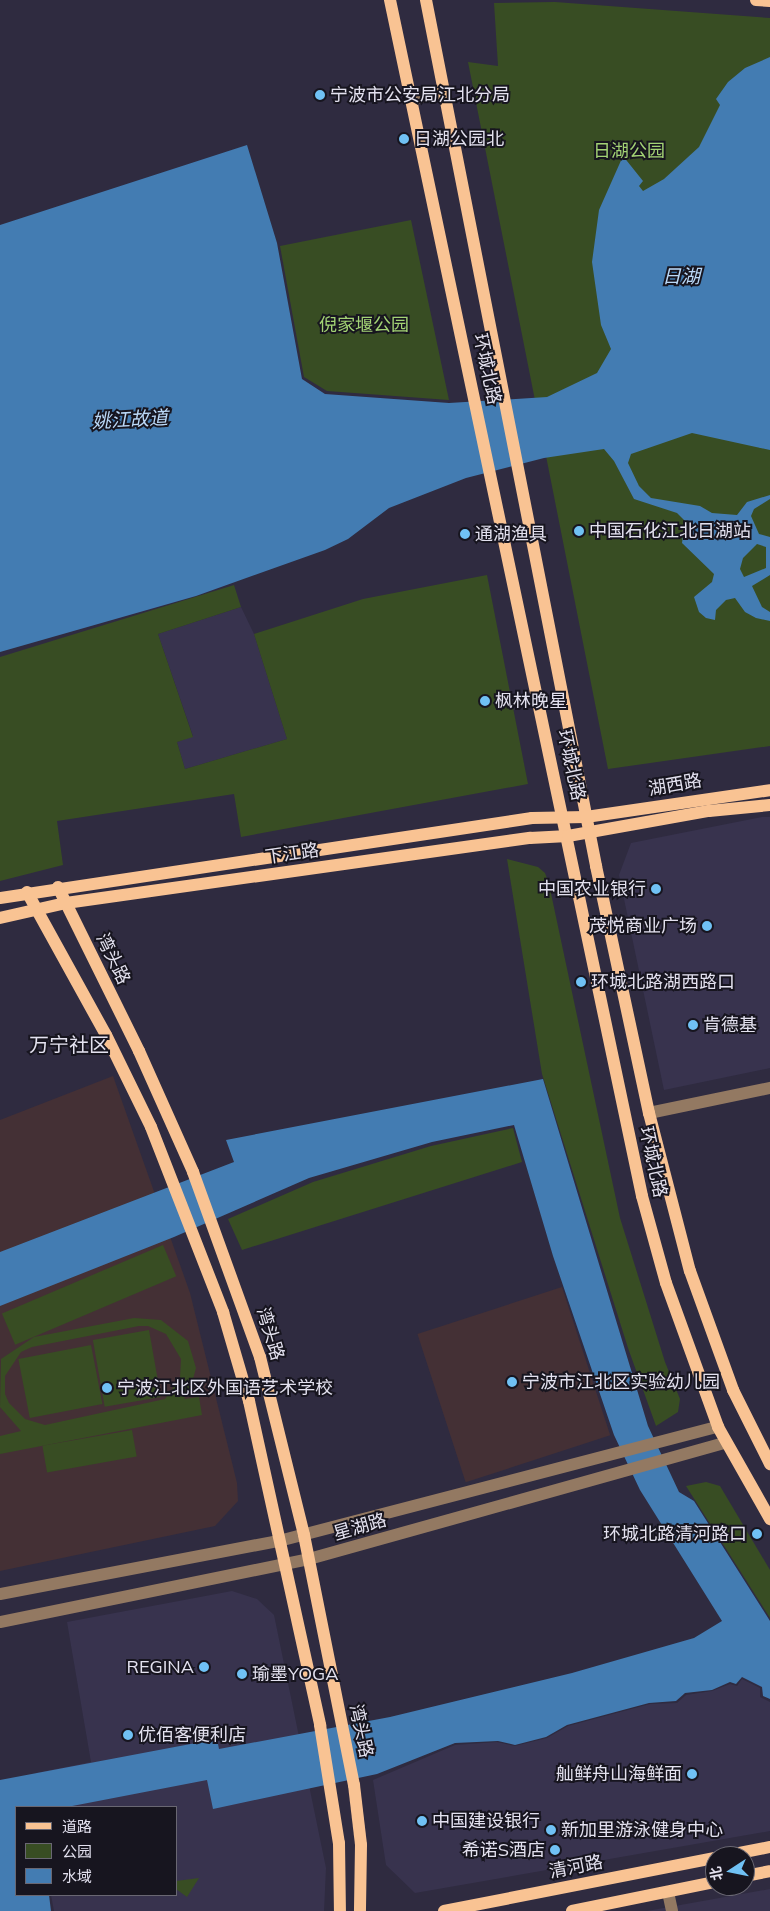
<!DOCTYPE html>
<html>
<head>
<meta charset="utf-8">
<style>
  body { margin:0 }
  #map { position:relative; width:770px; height:1911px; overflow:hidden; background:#2f2b40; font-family:Mulish,"Noto Sans SC",sans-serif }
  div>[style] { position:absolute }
  .built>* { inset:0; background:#38334e }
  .education>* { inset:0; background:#443035; transform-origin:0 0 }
  .green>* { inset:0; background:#384d23; transform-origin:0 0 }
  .water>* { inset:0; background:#437cb2 }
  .minor>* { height:12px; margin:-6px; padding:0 6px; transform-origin:6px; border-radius:6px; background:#937962 }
  .major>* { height:12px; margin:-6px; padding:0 6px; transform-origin:6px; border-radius:6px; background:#f9c393 }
  .dots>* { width:14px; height:14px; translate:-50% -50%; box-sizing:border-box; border:2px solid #17151f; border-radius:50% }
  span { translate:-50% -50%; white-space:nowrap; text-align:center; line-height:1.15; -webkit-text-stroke:4px #17151f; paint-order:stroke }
  .poi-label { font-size:18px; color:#e3e1ef }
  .left { translate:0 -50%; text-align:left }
  .right { translate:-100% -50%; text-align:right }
  .park-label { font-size:18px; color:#a3d375 }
  .street-label { font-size:18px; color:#e3e1ef }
  .water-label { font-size:19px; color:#bbd9f8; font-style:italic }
  .quarter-label { font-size:20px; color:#e3e1ef }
  .legend { position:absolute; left:15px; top:1806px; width:162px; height:90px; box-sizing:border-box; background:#17151f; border:1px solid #696772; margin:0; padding:6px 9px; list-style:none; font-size:15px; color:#e3e1ef }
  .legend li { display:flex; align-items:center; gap:10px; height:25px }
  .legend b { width:25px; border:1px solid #696772 }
  .north { position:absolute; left:705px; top:1846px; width:50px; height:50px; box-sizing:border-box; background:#17151f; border:1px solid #696772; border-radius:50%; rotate:259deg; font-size:14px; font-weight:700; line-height:20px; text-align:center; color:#e3e1ef }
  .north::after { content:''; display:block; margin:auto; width:18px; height:22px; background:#70c1f4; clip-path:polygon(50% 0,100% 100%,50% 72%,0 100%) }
</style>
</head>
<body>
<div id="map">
  <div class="built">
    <i style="clip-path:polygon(241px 607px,254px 634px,287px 739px,185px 769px,177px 742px,193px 736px,158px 634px)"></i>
    <i style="clip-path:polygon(762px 817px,770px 817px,770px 1068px,664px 1090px,619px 875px,631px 843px)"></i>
    <i style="clip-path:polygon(232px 1591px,257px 1599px,274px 1615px,326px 1868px,324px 1911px,54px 1911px,51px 1895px,176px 1895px,176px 1807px,39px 1807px,36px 1773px,91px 1762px,67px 1622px)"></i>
    <i style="clip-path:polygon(742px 1679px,760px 1688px,760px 1697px,770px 1702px,770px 1831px,415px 1893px,386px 1865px,373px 1780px,455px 1745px,497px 1742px,515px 1746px,547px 1738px,568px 1726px,650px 1704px,677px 1703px,686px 1695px,712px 1691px,730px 1684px,737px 1686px)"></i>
    <i style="clip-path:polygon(770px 1889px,770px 1911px,647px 1911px)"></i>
  </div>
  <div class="education">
    <i style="clip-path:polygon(113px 1076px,190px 1293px,237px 1483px,238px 1501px,215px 1526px,0 1571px,0 1120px)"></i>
    <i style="left:562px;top:1287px;width:156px;height:152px;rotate:72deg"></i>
  </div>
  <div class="green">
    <i style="clip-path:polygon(555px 2px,770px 18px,770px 746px,608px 769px,468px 62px,498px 66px,494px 3px)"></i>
    <i style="clip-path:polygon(411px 220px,449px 400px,327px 391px,304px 377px,280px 246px)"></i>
    <i style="clip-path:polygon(487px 575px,528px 784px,241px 837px,234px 794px,57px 821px,63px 865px,0 881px,0 657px,234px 585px,241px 607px,158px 634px,193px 737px,177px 742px,185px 769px,287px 739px,254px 634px,363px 599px)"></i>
    <i style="clip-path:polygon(507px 859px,538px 867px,545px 873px,549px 884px,620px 1218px,665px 1362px,680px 1399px,678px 1412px,656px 1426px,628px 1348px,542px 1074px)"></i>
    <i style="clip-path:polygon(513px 1128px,522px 1162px,242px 1250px,228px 1219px,313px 1182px,431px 1146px)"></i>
    <i style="left:163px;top:1245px;width:34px;height:175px;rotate:67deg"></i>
    <i style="clip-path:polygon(evenodd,134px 1318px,161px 1320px,188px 1341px,196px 1368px,190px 1390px,184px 1399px,199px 1397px,202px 1415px,0 1454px,0 1436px,21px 1431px,0 1407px,1px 1359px,34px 1337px,134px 1318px,139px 1326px,148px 1326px,166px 1334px,181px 1359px,180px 1378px,165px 1399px,45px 1425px,25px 1419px,9px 1403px,5px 1394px,5px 1376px,21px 1352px,32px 1347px,139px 1326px)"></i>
    <i style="left:149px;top:1330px;width:68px;height:57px;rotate:80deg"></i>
    <i style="left:91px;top:1345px;width:60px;height:74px;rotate:79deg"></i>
    <i style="left:132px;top:1430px;width:27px;height:91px;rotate:80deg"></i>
    <i style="clip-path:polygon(706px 1482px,720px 1486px,770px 1570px,770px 1618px,686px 1486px)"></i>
    <i style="clip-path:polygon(199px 1878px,187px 1897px,176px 1889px,176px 1881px)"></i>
  </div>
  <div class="water">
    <i style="clip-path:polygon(evenodd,770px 57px,770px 450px,692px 433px,631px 454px,628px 463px,639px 486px,651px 498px,700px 506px,712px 513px,737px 515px,747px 502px,770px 495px,770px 499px,754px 509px,751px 516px,759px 534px,770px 537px,770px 575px,752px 586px,762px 607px,770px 612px,770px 621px,756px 618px,745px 612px,735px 598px,726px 600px,716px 610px,715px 620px,706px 618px,699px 612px,694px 597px,712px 582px,714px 574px,682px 543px,685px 521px,677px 513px,634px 499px,614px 461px,604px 449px,544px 458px,466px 478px,389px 508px,348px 539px,325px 550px,196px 596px,0 652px,0 225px,247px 145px,277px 243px,302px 379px,325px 394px,449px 403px,547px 397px,597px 373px,611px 349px,601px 325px,592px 262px,599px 210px,623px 156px,643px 181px,639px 186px,643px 191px,664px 179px,699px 147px,720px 105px,716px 99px,728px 82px,745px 68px,770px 57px,757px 544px,766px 547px,766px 568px,744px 577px,740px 569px,743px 558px,757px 544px)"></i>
    <i style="clip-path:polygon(543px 1079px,648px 1426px,679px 1492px,694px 1501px,770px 1621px,770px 1699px,763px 1696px,762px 1687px,742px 1677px,736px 1684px,730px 1682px,712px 1690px,685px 1693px,676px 1701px,649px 1703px,567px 1725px,546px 1737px,515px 1745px,498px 1741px,455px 1743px,377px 1774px,213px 1809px,207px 1780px,67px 1807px,16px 1807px,16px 1895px,49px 1895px,51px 1911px,0 1911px,0 1780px,217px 1739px,219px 1749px,390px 1717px,572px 1673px,694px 1638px,722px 1621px,640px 1490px,614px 1435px,553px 1256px,514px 1125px,432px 1142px,309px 1178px,174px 1237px,0 1306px,0 1252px,234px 1162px,226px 1140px)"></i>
  </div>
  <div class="minor">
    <i style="left:411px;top:99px;width:33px;rotate:-11deg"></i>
    <i style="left:649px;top:1113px;width:124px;rotate:-11.7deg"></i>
    <i style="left:0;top:1594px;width:284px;rotate:-10.8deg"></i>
    <i style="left:279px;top:1541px;width:454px;rotate:-14.6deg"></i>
    <i style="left:0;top:1622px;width:315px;rotate:-11.5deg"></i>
    <i style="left:309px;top:1559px;width:431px;rotate:-15.6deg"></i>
    <i style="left:668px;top:1892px;width:19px;rotate:78deg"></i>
  </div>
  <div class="major">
    <i style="left:390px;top:0;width:1222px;rotate:78.1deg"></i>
    <i style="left:642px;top:1196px;width:90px;rotate:74.6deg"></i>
    <i style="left:666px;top:1283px;width:153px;rotate:70.1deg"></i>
    <i style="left:718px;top:1427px;width:106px;rotate:60.5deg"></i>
    <i style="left:426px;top:0;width:883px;rotate:78.89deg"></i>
    <i style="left:596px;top:866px;width:253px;rotate:77.9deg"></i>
    <i style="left:649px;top:1113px;width:163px;rotate:75.5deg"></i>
    <i style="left:690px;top:1271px;width:127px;rotate:70.1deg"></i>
    <i style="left:733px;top:1390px;width:83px;rotate:63.4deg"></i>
    <i style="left:756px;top:0;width:14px;rotate:4deg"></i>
    <i style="left:58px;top:887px;width:183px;rotate:63.7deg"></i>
    <i style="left:139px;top:1051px;width:133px;rotate:65.9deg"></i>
    <i style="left:193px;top:1172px;width:197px;rotate:70.1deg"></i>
    <i style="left:260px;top:1357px;width:183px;rotate:76.1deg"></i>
    <i style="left:304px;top:1535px;width:255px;rotate:78.7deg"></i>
    <i style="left:354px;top:1785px;width:60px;rotate:83.3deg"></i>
    <i style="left:361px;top:1845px;width:66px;rotate:90.9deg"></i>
    <i style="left:27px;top:892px;width:163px;rotate:61.1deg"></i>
    <i style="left:106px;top:1035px;width:102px;rotate:63.9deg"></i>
    <i style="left:151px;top:1127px;width:199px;rotate:68.7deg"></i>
    <i style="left:223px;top:1312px;width:93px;rotate:73.7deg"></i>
    <i style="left:249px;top:1401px;width:332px;rotate:77.6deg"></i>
    <i style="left:320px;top:1725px;width:120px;rotate:80.9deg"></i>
    <i style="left:339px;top:1843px;width:68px;rotate:89.2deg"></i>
    <i style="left:0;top:898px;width:538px;rotate:-8.55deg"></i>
    <i style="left:532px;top:818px;width:54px;rotate:-1.1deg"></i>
    <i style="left:586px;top:817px;width:186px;rotate:-8.3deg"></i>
    <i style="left:0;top:918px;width:68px;rotate:-12.8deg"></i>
    <i style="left:66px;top:903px;width:469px;rotate:-8deg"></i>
    <i style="left:530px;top:838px;width:38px;rotate:-3deg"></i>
    <i style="left:568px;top:836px;width:143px;rotate:-10.1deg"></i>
    <i style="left:709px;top:811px;width:61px;rotate:-5.6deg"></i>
    <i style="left:724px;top:1856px;width:47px;rotate:-11.1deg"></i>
    <i style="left:745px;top:1876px;width:25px;rotate:-11deg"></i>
    <i style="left:444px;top:1911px;width:276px;rotate:-11.1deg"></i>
    <i style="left:572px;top:1911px;width:146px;rotate:-11.5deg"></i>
  </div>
  <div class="dots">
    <i style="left:320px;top:95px;background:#70c1f4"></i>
    <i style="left:404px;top:139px;background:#70c1f4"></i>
    <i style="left:579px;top:531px;background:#70c1f4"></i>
    <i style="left:465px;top:534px;background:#70c1f4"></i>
    <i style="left:485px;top:701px;background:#70c1f4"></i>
    <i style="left:656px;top:889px;background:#70c1f4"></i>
    <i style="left:707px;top:926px;background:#70c1f4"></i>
    <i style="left:581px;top:982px;background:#70c1f4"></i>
    <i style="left:693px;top:1025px;background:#70c1f4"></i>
    <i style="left:512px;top:1382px;background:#70c1f4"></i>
    <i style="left:107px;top:1388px;background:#70c1f4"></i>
    <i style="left:757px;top:1534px;background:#70c1f4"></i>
    <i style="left:204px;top:1667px;background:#70c1f4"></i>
    <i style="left:242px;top:1674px;background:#70c1f4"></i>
    <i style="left:128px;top:1735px;background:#70c1f4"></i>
    <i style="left:692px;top:1774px;background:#70c1f4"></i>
    <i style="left:422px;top:1821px;background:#70c1f4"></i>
    <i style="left:551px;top:1830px;background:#70c1f4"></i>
    <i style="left:555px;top:1850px;background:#70c1f4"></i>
  </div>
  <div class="poi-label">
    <span class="left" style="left:330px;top:95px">宁波市公安局江北分局</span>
    <span class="left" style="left:414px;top:139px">日湖公园北</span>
    <span class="left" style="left:589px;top:531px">中国石化江北日湖站</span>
    <span class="left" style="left:475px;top:534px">通湖渔具</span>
    <span class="left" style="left:495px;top:701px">枫林晚星</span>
    <span class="right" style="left:646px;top:889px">中国农业银行</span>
    <span class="right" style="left:697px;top:926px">茂悦商业广场</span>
    <span class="left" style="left:591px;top:982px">环城北路湖西路口</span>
    <span class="left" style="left:703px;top:1025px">肯德基</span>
    <span class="left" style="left:522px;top:1382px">宁波市江北区实验幼儿园</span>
    <span class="left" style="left:117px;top:1388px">宁波江北区外国语艺术学校</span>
    <span class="right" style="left:747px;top:1534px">环城北路清河路口</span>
    <span class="right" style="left:194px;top:1667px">REGINA</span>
    <span class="left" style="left:252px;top:1674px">瑜墨YOGA</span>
    <span class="left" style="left:138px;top:1735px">优佰客便利店</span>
    <span class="right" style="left:682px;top:1774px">舢鲜舟山海鲜面</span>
    <span class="left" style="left:432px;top:1821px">中国建设银行</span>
    <span class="left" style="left:561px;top:1830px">新加里游泳健身中心</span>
    <span class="right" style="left:545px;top:1850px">希诺S酒店</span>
  </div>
  <div class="park-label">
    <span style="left:629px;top:151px">日湖公园</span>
    <span style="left:364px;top:325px">倪家堰公园</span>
  </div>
  <div class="street-label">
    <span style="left:487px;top:369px;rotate:78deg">环城北路</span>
    <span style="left:571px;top:765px;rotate:78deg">环城北路</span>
    <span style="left:675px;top:785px;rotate:-10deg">湖西路</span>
    <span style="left:292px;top:854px;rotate:-8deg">下江路</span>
    <span style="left:113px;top:959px;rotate:64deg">湾头路</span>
    <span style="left:653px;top:1162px;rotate:78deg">环城北路</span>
    <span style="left:270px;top:1334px;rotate:73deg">湾头路</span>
    <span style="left:360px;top:1527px;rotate:-16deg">星湖路</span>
    <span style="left:361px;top:1731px;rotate:78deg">湾头路</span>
    <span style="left:576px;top:1867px;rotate:-11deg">清河路</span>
  </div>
  <div class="water-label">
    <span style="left:681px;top:277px">日湖</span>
    <span style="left:130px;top:420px;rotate:-3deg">姚江故道</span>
  </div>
  <div class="quarter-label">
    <span style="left:69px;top:1044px">万宁社区</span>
  </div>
  <ul class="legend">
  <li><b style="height:6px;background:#f9c393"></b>道路</li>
  <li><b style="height:14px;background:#384d23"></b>公园</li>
  <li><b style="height:14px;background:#437cb2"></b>水域</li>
  </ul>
  <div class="north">北</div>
</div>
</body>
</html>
